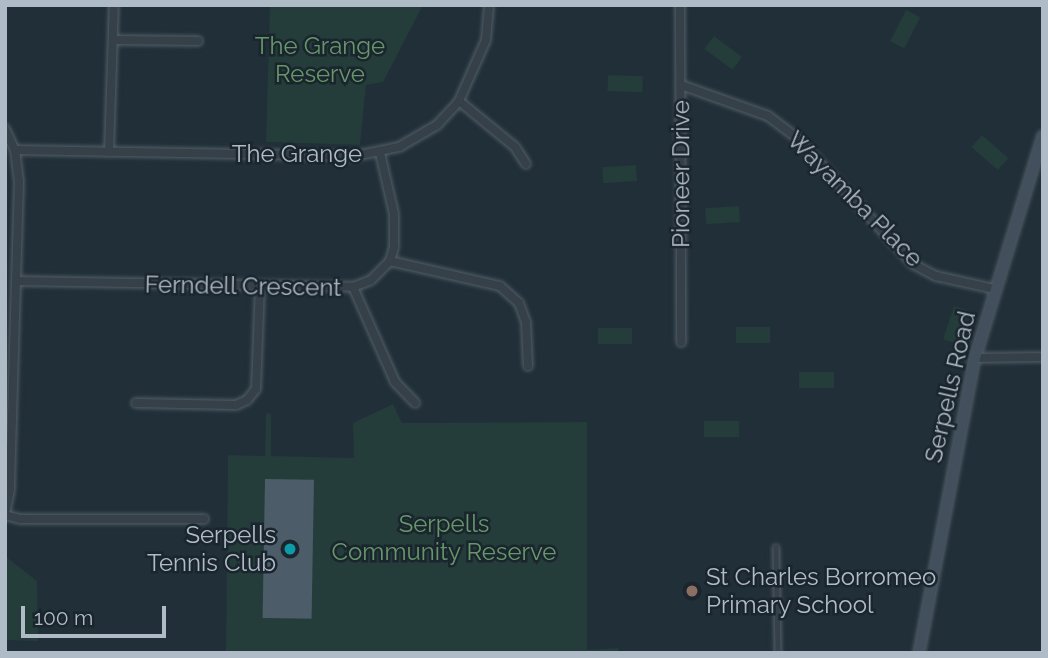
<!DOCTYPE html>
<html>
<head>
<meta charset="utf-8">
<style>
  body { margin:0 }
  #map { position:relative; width:1048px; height:658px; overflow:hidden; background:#212f39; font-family:Raleway,sans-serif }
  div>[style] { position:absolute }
  .green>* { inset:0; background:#243c3a; transform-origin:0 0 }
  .building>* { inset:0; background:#4c5c68; transform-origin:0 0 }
  .roads { filter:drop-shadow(0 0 2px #525e67) drop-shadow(0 0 2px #525e67) }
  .lane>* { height:4.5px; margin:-2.25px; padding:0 2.25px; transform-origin:2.25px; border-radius:2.25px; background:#354049 }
  .street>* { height:8px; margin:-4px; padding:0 4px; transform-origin:4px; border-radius:4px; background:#354049 }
  .secondary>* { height:10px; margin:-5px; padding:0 5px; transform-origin:5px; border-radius:5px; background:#42505d }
  .dots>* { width:19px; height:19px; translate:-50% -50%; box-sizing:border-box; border:4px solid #1a252e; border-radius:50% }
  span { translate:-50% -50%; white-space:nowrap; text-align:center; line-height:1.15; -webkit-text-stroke:5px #1a252e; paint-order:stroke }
  .park-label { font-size:24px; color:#66976a }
  .street-label { font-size:24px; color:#afbbc6 }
  .poi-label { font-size:24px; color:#afbbc6 }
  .right { translate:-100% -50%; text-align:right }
  .left { translate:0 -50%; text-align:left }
  .frame { position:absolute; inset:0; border:7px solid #afbbc6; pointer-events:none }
  .scale { position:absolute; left:21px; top:606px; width:145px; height:32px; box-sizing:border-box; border:4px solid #afbbc6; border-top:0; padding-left:9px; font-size:21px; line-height:24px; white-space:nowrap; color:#afbbc6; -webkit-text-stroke:5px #1a252e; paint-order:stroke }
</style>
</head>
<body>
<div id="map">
  <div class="green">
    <i style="clip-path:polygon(270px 5px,423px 5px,383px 82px,366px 85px,360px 145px,266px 142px)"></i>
    <i style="left:906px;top:10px;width:16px;height:35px;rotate:27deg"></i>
    <i style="left:714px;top:36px;width:35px;height:16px;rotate:37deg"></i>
    <i style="left:608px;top:75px;width:35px;height:16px;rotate:2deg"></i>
    <i style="left:982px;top:135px;width:35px;height:16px;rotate:41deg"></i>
    <i style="left:636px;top:165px;width:16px;height:34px;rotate:86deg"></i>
    <i style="left:739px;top:206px;width:16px;height:34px;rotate:86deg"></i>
    <i style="left:954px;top:306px;width:16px;height:35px;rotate:18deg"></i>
    <i style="left:736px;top:327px;width:34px;height:16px"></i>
    <i style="left:598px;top:328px;width:34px;height:16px"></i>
    <i style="left:799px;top:372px;width:35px;height:16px"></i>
    <i style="clip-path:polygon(393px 404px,402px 423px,587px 422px,587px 650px,618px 648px,619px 653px,226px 653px,228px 455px,265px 456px,266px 413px,271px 414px,271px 456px,354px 458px,353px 423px)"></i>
    <i style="left:704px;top:421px;width:35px;height:16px"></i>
    <i style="clip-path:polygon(5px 556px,37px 581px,38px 641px,5px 640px)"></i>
  </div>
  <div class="building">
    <i style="left:265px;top:479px;width:49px;height:139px;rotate:1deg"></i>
  </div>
  <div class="roads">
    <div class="lane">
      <i style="left:776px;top:547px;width:106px;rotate:88.9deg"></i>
    </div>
    <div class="street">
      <i style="left:680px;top:5px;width:337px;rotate:89.8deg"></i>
      <i style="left:114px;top:40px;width:84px;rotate:0.7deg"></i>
      <i style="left:681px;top:85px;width:92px;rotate:19.6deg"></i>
      <i style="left:768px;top:116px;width:36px;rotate:37deg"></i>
      <i style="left:797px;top:138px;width:171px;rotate:47.4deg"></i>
      <i style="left:913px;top:264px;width:26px;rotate:28deg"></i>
      <i style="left:936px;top:276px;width:59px;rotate:12.6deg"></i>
      <i style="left:459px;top:101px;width:72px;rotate:39.4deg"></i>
      <i style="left:515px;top:147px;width:20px;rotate:57deg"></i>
      <i style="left:5px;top:129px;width:23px;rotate:65deg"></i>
      <i style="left:15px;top:150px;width:31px;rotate:83deg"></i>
      <i style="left:19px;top:181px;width:309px;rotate:91.7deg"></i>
      <i style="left:10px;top:490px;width:25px;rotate:102deg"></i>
      <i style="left:15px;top:150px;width:340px;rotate:1deg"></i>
      <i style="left:355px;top:156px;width:45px;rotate:-11.6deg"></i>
      <i style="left:399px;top:147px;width:44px;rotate:-30.1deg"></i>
      <i style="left:437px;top:125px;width:33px;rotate:-47deg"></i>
      <i style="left:459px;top:101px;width:67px;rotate:-66.1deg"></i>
      <i style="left:486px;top:40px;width:35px;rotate:-85deg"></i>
      <i style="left:109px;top:152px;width:147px;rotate:-88.1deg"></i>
      <i style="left:390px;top:261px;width:113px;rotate:12.8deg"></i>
      <i style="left:500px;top:286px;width:25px;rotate:42deg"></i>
      <i style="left:519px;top:303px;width:20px;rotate:70deg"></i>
      <i style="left:526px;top:322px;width:44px;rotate:87.4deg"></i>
      <i style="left:17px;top:281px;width:336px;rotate:1deg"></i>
      <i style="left:353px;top:287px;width:19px;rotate:-21deg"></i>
      <i style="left:371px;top:280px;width:27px;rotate:-45deg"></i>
      <i style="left:390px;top:261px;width:15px;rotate:-74deg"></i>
      <i style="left:394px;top:247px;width:33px;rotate:-90deg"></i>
      <i style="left:394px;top:214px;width:63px;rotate:-102.9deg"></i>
      <i style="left:353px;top:287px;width:104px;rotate:66.1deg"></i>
      <i style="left:395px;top:382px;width:29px;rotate:46deg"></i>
      <i style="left:975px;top:358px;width:68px;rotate:-0.8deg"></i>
      <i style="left:136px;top:403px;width:100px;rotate:1.1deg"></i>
      <i style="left:236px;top:405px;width:12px;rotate:-24deg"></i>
      <i style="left:247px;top:400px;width:14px;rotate:-51deg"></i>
      <i style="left:256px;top:389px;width:102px;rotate:-87.8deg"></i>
      <i style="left:5px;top:515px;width:16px;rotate:15deg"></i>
      <i style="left:20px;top:519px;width:184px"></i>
    </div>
    <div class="secondary">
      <i style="left:919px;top:653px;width:300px;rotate:-79.3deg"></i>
      <i style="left:975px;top:358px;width:232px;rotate:-73deg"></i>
    </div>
  </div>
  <div class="dots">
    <i style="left:290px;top:549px;background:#0f9aa8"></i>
    <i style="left:692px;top:591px;background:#8d6e63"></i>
  </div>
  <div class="park-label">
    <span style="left:320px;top:60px">The Grange<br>Reserve</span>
    <span style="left:444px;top:538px">Serpells<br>Community Reserve</span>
  </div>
  <div class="street-label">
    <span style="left:297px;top:154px">The Grange</span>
    <span style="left:681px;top:174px;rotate:-90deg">Pioneer Drive</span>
    <span style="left:855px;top:199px;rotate:45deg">Wayamba Place</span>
    <span style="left:243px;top:286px;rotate:1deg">Ferndell Crescent</span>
    <span style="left:950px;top:387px;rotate:-77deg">Serpells Road</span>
  </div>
  <div class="poi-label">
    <span class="right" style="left:276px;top:549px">Serpells<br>Tennis Club</span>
    <span class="left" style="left:706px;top:591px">St Charles Borromeo<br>Primary School</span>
  </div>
  <div class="frame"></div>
  <div class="scale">100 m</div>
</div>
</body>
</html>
